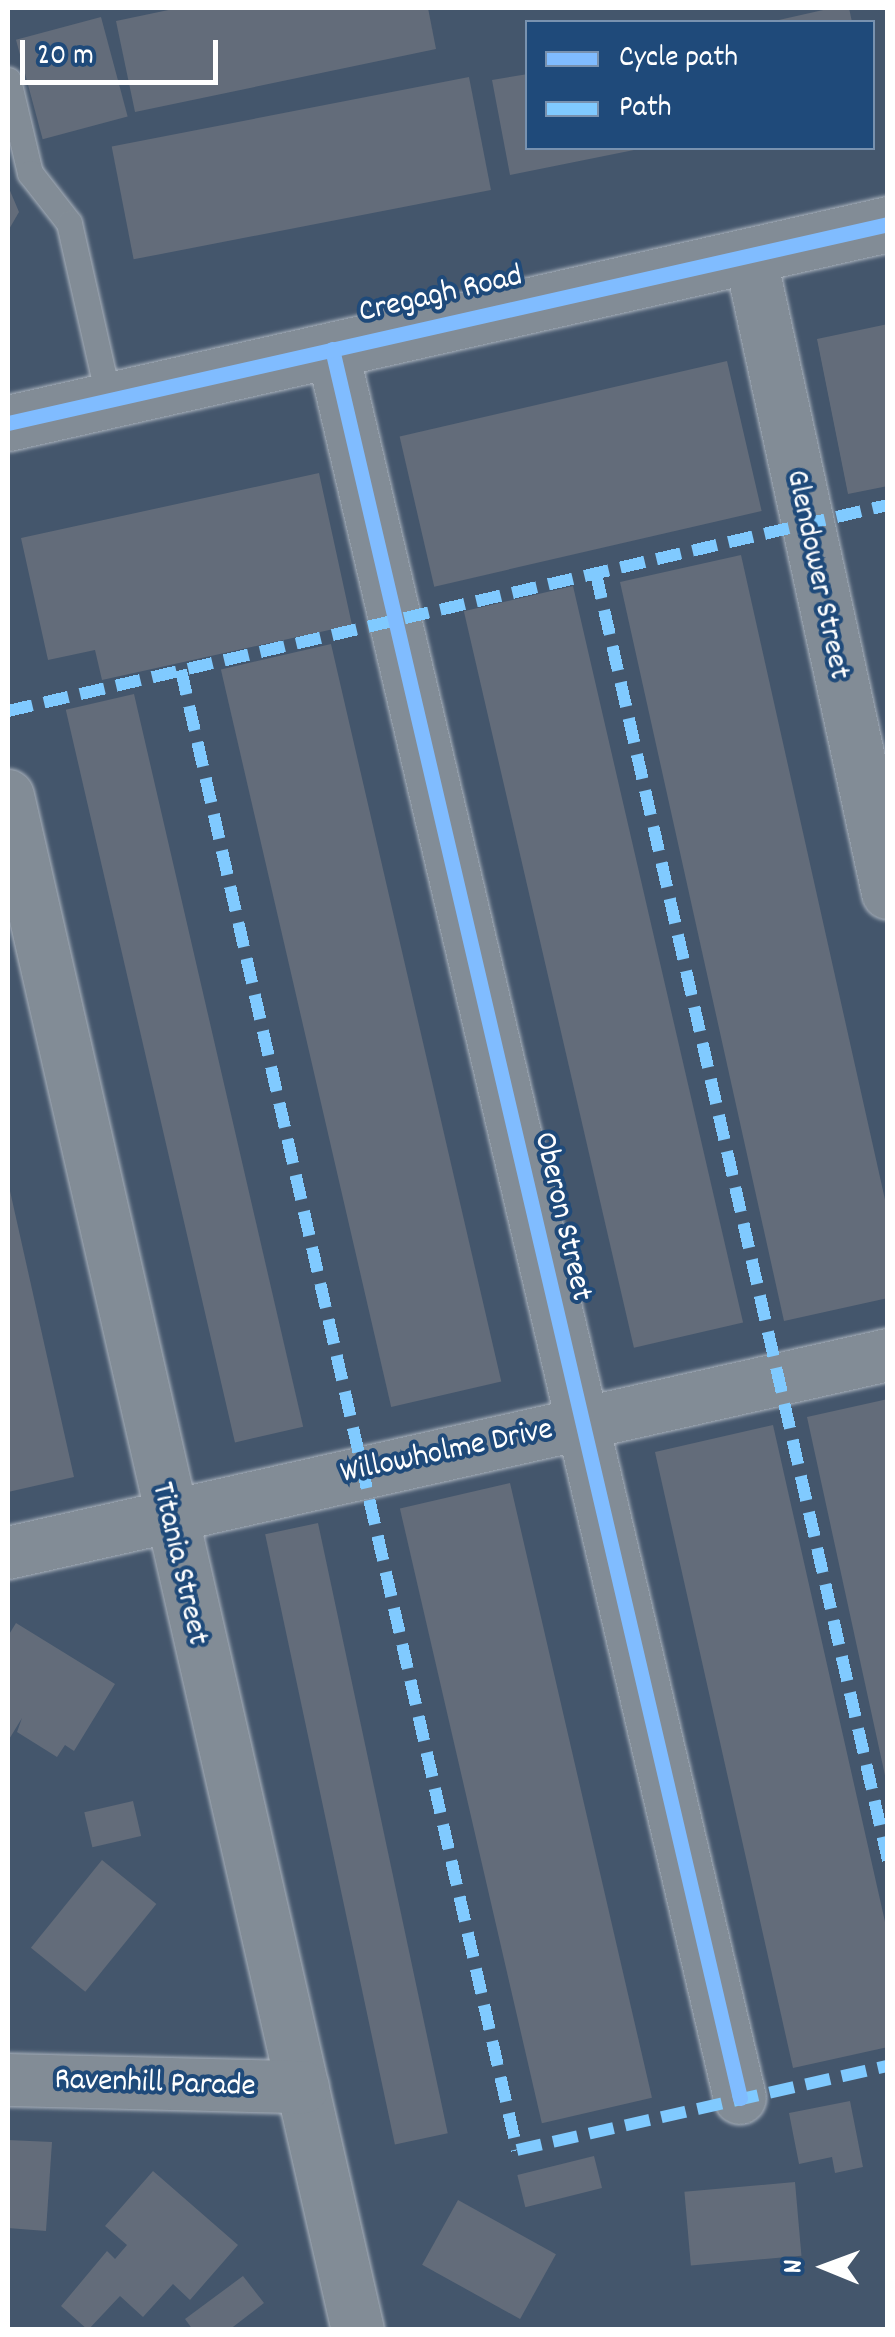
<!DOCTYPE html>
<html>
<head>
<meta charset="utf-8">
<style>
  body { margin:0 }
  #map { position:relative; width:895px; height:2337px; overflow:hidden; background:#44566c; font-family:Dekko,sans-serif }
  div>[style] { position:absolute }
  .building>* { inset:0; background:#636c7a; transform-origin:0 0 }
  .roads { filter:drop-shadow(0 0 2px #abb3bd) drop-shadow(0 0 2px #abb3bd) }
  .service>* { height:25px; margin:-12.5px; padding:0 12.5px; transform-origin:12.5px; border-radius:12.5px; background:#828c96 }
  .minor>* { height:52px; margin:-26px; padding:0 26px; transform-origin:26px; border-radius:26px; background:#828c96 }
  .tertiary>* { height:55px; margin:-27.5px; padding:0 27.5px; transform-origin:27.5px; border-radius:27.5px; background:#828c96 }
  .quiet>* { height:12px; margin-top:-6px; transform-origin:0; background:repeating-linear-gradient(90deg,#80caff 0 25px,transparent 0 37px) }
  .cycleway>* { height:15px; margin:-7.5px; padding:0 7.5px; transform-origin:7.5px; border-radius:7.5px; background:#80bcff }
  span { translate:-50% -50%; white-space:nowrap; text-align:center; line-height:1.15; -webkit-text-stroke:8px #1f4a7a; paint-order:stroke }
  .street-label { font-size:32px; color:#fff }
  .frame { position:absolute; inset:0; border:10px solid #fff; pointer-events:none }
  .legend { position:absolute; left:525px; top:20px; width:350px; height:130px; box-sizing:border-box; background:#1f4a7a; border:2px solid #7992af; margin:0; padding:12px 18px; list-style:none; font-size:30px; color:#fff }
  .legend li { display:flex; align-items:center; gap:20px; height:50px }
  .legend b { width:50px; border:2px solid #7992af }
  .north { position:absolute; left:775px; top:2217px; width:100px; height:100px; -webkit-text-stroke:8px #1f4a7a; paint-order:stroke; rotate:271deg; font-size:28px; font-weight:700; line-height:40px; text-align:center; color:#fff }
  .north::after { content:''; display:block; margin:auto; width:35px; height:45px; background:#fff; clip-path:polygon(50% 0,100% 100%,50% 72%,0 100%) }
  .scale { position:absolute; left:20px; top:40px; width:198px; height:45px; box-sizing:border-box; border:5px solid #fff; border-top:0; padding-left:12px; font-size:30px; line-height:35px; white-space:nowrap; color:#fff; -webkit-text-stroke:8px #1f4a7a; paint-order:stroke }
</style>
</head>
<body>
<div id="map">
  <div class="building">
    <i style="clip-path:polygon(178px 8px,428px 8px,436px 49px,135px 112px,116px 21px)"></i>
    <i style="clip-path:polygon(849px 8px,852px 22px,770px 22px,832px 8px)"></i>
    <i style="left:101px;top:17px;width:103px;height:88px;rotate:75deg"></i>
    <i style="clip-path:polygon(528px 74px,528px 148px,639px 149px,510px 175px,492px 80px)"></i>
    <i style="left:469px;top:77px;width:115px;height:364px;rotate:79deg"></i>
    <i style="clip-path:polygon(8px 186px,19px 212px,8px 231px)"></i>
    <i style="clip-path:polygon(888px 324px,888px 486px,848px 494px,817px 339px)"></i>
    <i style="left:727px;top:361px;width:154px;height:336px;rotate:77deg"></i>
    <i style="clip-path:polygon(319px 473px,352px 625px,102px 680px,95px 650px,48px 660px,21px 538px)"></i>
    <i style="clip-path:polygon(741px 555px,888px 1213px,888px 1298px,784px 1321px,620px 582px)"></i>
    <i style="left:573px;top:586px;width:756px;height:112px;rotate:77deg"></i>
    <i style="left:331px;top:644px;width:757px;height:113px;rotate:77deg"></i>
    <i style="left:134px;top:694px;width:752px;height:70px;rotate:77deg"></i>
    <i style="clip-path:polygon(8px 1182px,74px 1477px,8px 1492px)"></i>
    <i style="clip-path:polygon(888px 1399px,888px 1779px,886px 1780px,807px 1417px)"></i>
    <i style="clip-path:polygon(773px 1425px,888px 1935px,888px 2047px,793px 2068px,655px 1452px)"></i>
    <i style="left:510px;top:1483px;width:631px;height:113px;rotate:77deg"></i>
    <i style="left:318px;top:1523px;width:624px;height:54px;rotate:78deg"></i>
    <i style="clip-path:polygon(16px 1623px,115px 1684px,74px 1751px,65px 1745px,57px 1757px,17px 1732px,22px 1718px,8px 1741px,8px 1636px)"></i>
    <i style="left:133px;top:1801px;width:36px;height:50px;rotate:77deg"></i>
    <i style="left:102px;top:1860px;width:70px;height:113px;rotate:39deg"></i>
    <i style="clip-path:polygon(850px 2101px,863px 2167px,835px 2173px,832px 2157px,799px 2164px,789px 2113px)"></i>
    <i style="clip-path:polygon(8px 2140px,52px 2142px,46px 2231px,8px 2228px)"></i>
    <i style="left:594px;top:2156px;width:33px;height:79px;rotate:76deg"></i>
    <i style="clip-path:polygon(153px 2171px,238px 2245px,190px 2300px,173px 2284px,143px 2317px,120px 2296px,88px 2330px,61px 2306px,107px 2251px,115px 2259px,127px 2245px,105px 2226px)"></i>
    <i style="left:795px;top:2182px;width:74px;height:111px;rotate:85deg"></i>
    <i style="left:458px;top:2200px;width:112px;height:74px;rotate:29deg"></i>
    <i style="clip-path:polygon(243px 2276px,264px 2303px,229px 2330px,193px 2330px,185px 2319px)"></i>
  </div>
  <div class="roads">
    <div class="service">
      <i style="left:8px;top:80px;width:96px;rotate:76.7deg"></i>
      <i style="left:30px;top:173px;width:63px;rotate:52deg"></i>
      <i style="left:69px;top:223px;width:181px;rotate:77.3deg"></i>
    </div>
    <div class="minor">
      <i style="left:750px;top:255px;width:653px;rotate:77.79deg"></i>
      <i style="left:332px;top:349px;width:1796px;rotate:76.87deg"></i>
      <i style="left:8px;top:796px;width:1573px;rotate:77.15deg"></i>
      <i style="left:8px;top:1553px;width:902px;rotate:-12.68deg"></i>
      <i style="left:8px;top:2080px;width:295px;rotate:1.4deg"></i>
    </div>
    <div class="tertiary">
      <i style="left:8px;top:423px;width:902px;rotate:-12.74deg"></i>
    </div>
  </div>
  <div class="quiet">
    <i style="left:596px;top:574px;width:1319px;rotate:77.21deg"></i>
    <i style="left:181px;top:670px;width:1518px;rotate:77.21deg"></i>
    <i style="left:517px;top:2150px;width:380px;rotate:-12.8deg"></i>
    <i style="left:8px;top:711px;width:904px;rotate:-13.18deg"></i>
  </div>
  <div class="cycleway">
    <i style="left:332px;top:349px;width:1796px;rotate:76.87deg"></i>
    <i style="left:8px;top:423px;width:902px;rotate:-12.74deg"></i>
  </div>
  <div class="street-label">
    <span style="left:441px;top:296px;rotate:-13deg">Cregagh Road</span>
    <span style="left:816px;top:575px;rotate:78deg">Glendower Street</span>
    <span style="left:561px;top:1217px;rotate:77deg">Oberon Street</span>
    <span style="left:447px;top:1453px;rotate:-12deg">Willowholme Drive</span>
    <span style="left:178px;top:1564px;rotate:77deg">Titania Street</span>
    <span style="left:155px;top:2085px;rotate:2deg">Ravenhill Parade</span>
  </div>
  <div class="frame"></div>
  <ul class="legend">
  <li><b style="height:12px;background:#80bcff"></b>Cycle path</li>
  <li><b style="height:12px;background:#80caff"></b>Path</li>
  </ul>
  <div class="north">N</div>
  <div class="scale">20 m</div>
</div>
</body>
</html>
